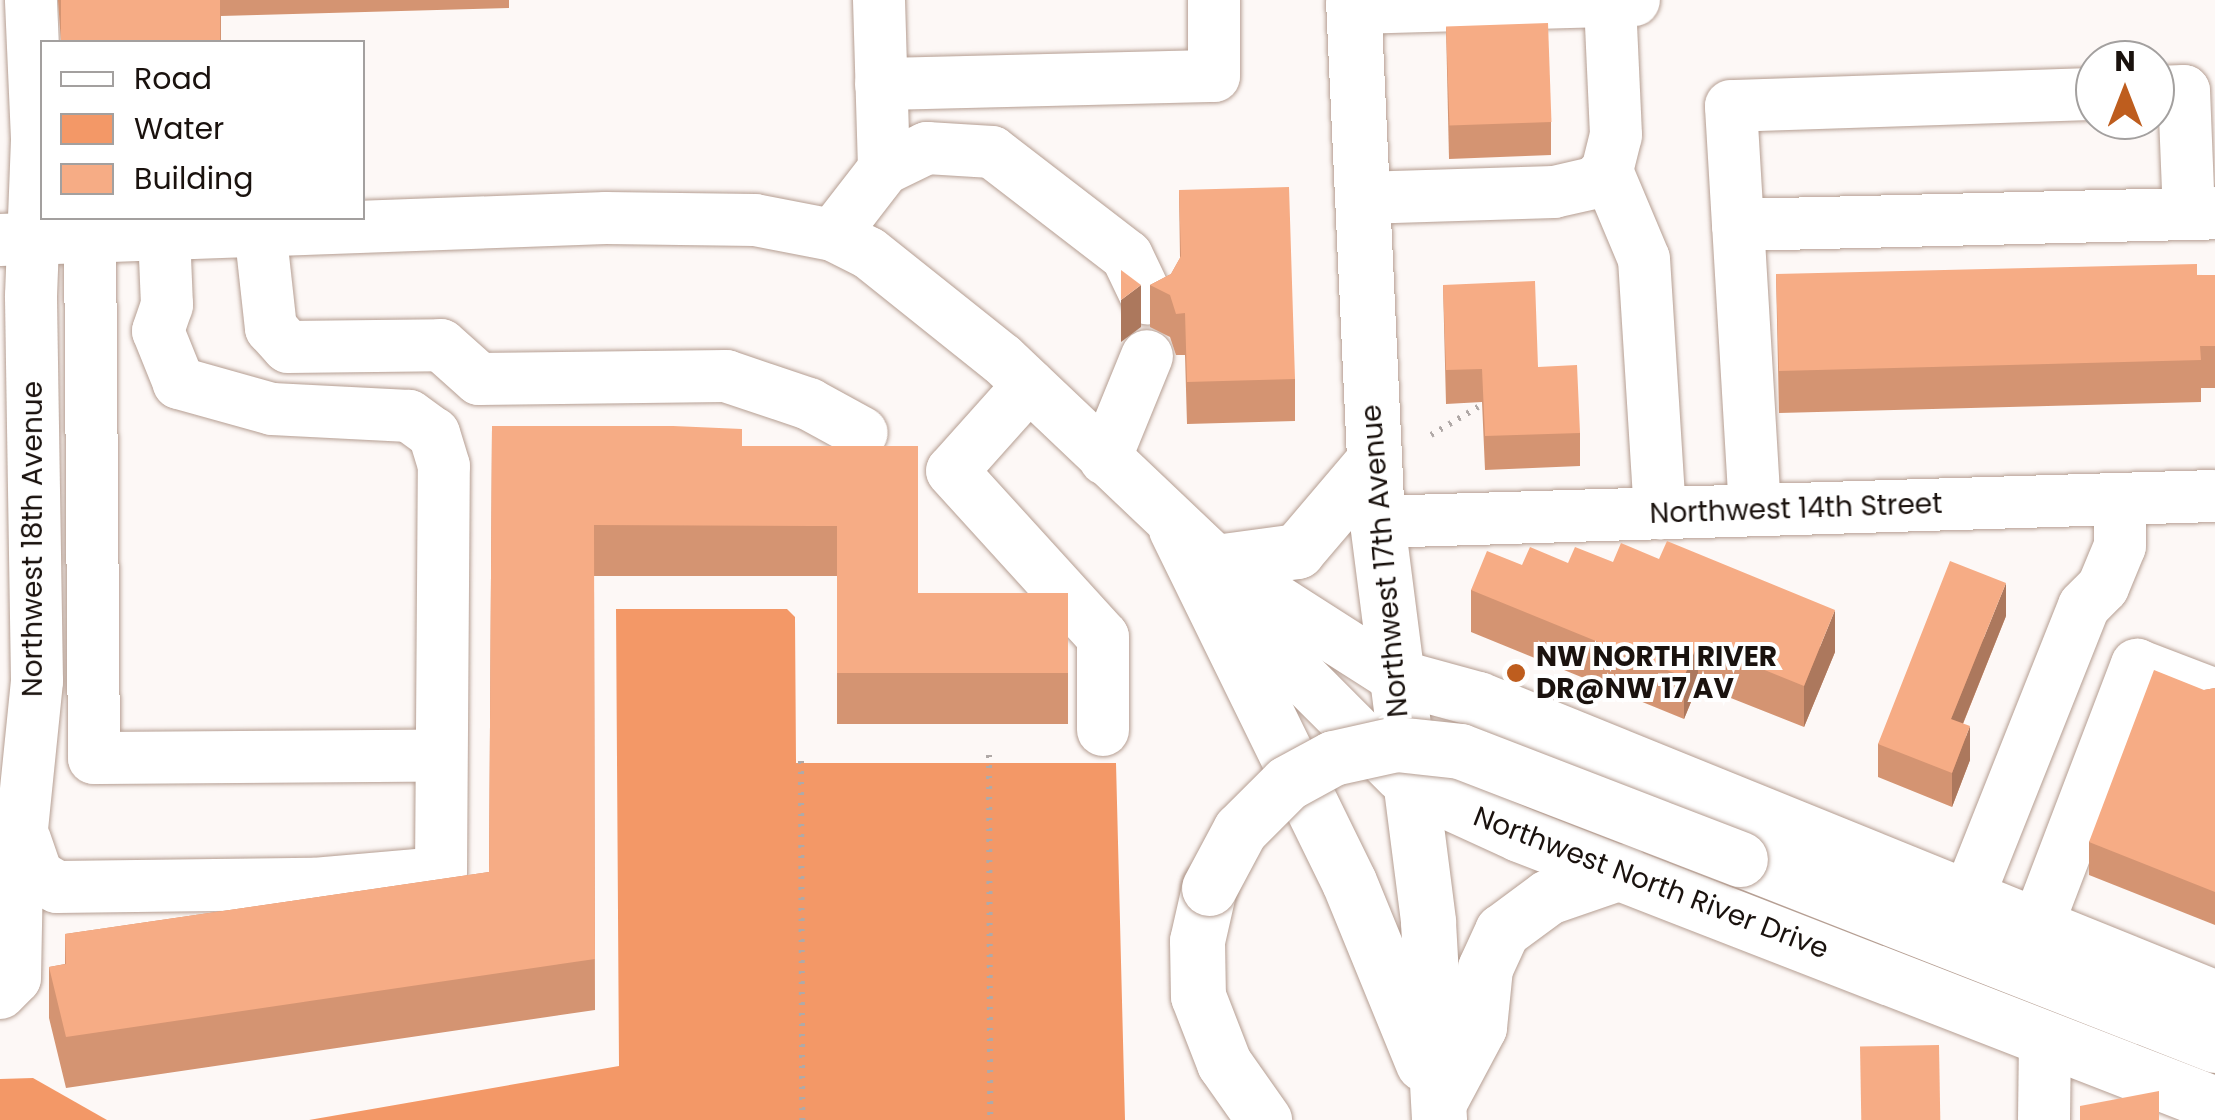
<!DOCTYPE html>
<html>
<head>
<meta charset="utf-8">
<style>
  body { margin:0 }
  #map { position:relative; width:2215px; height:1120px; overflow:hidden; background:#fdf8f6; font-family:Poppins,sans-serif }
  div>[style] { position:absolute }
  .water>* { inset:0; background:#f39867 }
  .path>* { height:6px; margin-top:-3px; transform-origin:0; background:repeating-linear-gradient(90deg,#b0a9a7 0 2.5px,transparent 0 10.5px) }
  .roads { filter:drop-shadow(0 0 2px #b59e92) drop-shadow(0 0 2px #b59e92) }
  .minor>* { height:52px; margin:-26px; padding:0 26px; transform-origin:26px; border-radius:26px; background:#fff }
  .major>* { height:55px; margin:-27.5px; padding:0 27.5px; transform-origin:27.5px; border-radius:27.5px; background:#fff }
  .bridges { filter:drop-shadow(0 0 2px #b59e92) drop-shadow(0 0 2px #b59e92) }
  .major-bridge>* { height:55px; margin:-27.5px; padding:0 27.5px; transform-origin:27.5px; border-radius:27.5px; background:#fff }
  .wall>* { inset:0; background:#d49472 }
  .shaded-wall>* { inset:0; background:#ac785d }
  .building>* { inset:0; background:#f6ac85; transform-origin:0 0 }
  .dots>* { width:28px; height:28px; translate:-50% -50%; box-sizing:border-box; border:5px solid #fff; border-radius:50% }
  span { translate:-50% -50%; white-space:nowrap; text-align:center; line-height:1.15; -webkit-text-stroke:8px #fff; paint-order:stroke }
  .street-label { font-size:28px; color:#1a120e }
  .poi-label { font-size:28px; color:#1a120e; font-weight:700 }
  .left { translate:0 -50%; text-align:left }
  .legend { position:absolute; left:40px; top:40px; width:325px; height:180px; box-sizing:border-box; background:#fff; border:2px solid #a3a09f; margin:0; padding:12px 18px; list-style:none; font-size:30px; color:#1a120e }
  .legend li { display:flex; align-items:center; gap:20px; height:50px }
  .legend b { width:50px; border:2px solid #a3a09f }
  .north { position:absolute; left:2075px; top:40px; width:100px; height:100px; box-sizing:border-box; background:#fff; border:2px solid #a3a09f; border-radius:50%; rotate:0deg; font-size:28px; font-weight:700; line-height:40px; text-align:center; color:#1a120e }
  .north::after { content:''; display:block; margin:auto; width:35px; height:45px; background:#be5d1e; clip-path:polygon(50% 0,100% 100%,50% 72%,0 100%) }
</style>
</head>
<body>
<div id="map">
  <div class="water">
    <i style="clip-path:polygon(616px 609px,787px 609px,795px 617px,796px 763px,1116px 763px,1125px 1120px,309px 1120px,619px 1066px)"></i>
    <i style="clip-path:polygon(33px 1078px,107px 1120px,0 1120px,0 1079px)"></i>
  </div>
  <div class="path">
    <i style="left:1431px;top:435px;width:55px;rotate:-30.8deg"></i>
    <i style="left:989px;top:755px;width:365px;rotate:89.8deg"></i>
    <i style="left:801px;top:761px;width:359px;rotate:89.8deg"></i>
  </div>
  <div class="roads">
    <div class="minor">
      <i style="left:879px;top:0;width:169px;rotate:88.3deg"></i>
      <i style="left:1354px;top:8px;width:280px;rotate:-1.6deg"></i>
      <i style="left:881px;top:84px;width:333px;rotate:-1.4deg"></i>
      <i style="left:1214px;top:76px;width:76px;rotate:-90deg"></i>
      <i style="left:2155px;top:92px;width:29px;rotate:-2deg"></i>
      <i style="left:2184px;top:91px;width:122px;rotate:87.7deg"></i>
      <i style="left:1607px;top:171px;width:95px;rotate:67.2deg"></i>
      <i style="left:1644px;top:259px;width:255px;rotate:86.4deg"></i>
      <i style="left:1362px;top:198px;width:192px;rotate:-1.8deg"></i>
      <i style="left:1554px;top:192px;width:41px;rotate:-12.7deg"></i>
      <i style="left:1594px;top:183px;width:18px;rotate:-43deg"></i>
      <i style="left:1607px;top:171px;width:37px;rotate:-76deg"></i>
      <i style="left:1616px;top:135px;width:134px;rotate:-92.6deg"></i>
      <i style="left:1738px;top:225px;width:119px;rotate:-93.4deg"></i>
      <i style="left:1731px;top:106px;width:364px;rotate:-1.9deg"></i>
      <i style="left:260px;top:229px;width:100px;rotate:83.7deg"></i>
      <i style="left:271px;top:328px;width:25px;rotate:48deg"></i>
      <i style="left:288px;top:347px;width:153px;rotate:-0.7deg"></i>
      <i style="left:441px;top:345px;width:51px;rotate:41.8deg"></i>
      <i style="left:479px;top:379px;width:247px;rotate:-0.7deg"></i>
      <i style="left:726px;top:376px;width:88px;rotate:18.6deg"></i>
      <i style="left:809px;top:404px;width:60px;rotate:28.7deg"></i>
      <i style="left:833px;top:235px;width:83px;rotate:-52.3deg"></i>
      <i style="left:884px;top:169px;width:48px;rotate:-26deg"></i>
      <i style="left:927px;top:148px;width:65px;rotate:3.5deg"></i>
      <i style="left:992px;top:152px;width:170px;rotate:37.6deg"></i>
      <i style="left:1127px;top:256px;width:47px;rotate:64.5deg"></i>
      <i style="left:90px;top:237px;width:521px;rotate:89.56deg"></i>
      <i style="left:94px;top:758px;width:324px;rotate:-0.4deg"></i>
      <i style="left:0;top:240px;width:606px;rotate:-2.08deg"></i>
      <i style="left:606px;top:218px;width:149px;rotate:0.8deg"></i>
      <i style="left:755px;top:220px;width:79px;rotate:10.9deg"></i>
      <i style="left:833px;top:235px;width:40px;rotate:26.6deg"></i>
      <i style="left:869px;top:253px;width:170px;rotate:38.6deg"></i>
      <i style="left:1002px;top:359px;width:295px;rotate:43.5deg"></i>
      <i style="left:1216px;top:562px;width:211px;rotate:32.6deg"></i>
      <i style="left:1029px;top:385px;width:115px;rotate:131.8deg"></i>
      <i style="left:952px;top:471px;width:224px;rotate:47.7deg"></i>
      <i style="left:1103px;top:637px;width:93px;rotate:90deg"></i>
      <i style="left:1105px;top:459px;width:111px;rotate:-67.8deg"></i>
      <i style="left:1755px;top:510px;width:286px;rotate:-93.4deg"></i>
      <i style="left:1738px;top:225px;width:477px;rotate:-1.4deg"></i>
      <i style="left:1377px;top:522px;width:838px;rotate:-1.78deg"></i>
      <i style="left:1219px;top:581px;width:99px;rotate:50.3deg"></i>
      <i style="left:1282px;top:657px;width:168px;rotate:45deg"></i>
      <i style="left:25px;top:840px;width:37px;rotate:71deg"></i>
      <i style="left:37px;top:875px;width:23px;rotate:31deg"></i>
      <i style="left:57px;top:887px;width:257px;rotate:-0.7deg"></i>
      <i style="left:314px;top:884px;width:127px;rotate:-5deg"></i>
      <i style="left:441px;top:873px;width:407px;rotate:-89.6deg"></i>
      <i style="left:444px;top:466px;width:34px;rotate:-107deg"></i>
      <i style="left:434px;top:434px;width:31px;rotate:-144deg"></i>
      <i style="left:409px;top:416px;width:137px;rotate:-177.1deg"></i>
      <i style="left:272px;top:409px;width:97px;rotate:-164.4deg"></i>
      <i style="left:179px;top:383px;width:56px;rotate:-112deg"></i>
      <i style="left:158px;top:331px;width:28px;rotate:-71deg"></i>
      <i style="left:167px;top:305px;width:71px;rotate:-92.4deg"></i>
      <i style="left:1967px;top:900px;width:316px;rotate:-68.3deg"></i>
      <i style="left:2084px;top:606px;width:27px;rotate:-45deg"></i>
      <i style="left:2103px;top:587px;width:44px;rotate:-67.5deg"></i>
      <i style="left:2120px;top:546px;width:47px;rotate:-90deg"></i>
      <i style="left:2036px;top:929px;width:283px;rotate:-69.1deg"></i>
      <i style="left:2137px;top:665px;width:84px;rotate:21deg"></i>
      <i style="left:0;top:993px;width:21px;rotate:-45deg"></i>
      <i style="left:15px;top:978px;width:100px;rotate:-88.9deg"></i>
      <i style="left:17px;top:878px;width:198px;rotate:-84.2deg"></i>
      <i style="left:37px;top:681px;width:385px;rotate:-90.9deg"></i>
      <i style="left:31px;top:296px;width:157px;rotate:-87.8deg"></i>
      <i style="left:37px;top:139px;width:139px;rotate:-92.5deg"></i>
      <i style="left:2044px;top:1120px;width:82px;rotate:-89.3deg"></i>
    </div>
    <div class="major">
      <i style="left:1353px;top:0;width:523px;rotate:87.37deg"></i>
      <i style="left:1377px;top:522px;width:403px;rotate:82.7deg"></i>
      <i style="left:1428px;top:922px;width:198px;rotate:86.8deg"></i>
      <i style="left:1176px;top:529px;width:393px;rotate:63.9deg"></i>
      <i style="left:1349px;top:882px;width:196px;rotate:67.8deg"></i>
      <i style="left:1216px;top:562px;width:82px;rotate:-7.7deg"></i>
      <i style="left:1297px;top:551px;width:116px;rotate:-49.6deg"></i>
      <i style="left:1394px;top:676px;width:87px;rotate:15.3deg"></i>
      <i style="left:1478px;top:699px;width:795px;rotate:22.08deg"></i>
      <i style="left:1410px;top:784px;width:120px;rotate:24.6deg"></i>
      <i style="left:1519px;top:834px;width:747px;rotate:21.2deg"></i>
      <i style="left:1740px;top:859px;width:510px;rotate:21.38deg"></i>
      <i style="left:1209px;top:888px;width:54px;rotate:102.8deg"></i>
      <i style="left:1197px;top:941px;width:55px;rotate:89deg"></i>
      <i style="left:1198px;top:996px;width:72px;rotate:68.8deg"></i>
      <i style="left:1224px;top:1063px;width:70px;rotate:54.9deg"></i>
      <i style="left:1440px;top:1100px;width:83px;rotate:-61.9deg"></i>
      <i style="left:1479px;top:1027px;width:59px;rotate:-84.2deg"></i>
      <i style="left:1485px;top:968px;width:41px;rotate:-65.3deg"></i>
      <i style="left:1502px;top:931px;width:57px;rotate:-36.5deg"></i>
      <i style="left:1548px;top:897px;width:79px;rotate:-19.1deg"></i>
    </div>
  </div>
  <div class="bridges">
    <div class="major-bridge">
      <i style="left:1209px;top:888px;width:66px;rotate:-61.9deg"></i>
      <i style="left:1240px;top:830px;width:66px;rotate:-45deg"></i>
      <i style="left:1287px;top:783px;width:52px;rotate:-28.5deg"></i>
      <i style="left:1333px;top:758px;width:65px;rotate:-12.5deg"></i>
      <i style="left:1396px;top:744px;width:64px;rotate:6.2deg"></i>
      <i style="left:1460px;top:751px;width:300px;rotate:21.1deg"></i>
    </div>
  </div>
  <div class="wall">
    <i style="clip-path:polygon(58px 0,509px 0,509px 8px,221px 16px,221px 42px,61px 42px)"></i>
    <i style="clip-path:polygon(1446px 27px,1551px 122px,1551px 155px,1449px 159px)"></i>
    <i style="clip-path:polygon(1179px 190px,1295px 379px,1295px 421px,1187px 424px,1185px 355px,1176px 355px,1170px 337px,1150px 327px,1150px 285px,1171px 274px,1180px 258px)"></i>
    <i style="clip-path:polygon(1776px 274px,2215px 275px,2215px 388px,2201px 388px,2201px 402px,1779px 413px)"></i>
    <i style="clip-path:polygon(1443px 285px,1538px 367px,1580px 433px,1580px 466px,1485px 470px,1482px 402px,1446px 404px)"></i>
    <i style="clip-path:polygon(492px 426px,742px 446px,918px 593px,1068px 593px,1068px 724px,837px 724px,837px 576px,594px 576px,595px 1010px,66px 1088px,49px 1018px,49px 967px,65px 964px,65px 934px,489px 872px)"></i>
    <i style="clip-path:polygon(1568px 563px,1835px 652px,1804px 727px,1698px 685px,1684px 719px,1471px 632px,1471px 590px)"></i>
    <i style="clip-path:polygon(2006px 616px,1963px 724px,1970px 760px,1952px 807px,1878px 777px,1878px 744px)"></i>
    <i style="clip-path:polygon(2215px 688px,2215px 925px,2089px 875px,2089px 842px,2204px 690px)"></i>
  </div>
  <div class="shaded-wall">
    <i style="clip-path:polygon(1141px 285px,1141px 327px,1121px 342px,1121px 300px)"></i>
    <i style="clip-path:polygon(2006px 583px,2006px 616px,1951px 753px,1951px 719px)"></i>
    <i style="clip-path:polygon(1835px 610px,1835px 652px,1804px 727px,1804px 686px)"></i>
    <i style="clip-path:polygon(1698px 643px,1698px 685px,1684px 719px,1684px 677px)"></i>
    <i style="clip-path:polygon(1970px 726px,1970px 760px,1952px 807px,1952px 773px)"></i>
  </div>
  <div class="building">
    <i style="left:61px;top:0;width:159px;height:42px"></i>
    <i style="left:1548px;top:23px;width:99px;height:102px;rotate:88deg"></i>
    <i style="clip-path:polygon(1289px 187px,1295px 379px,1187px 382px,1185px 313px,1176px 314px,1170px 295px,1150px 285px,1171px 274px,1181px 256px,1179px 190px)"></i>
    <i style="clip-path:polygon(2197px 264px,2197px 275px,2215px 275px,2215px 346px,2200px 346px,2201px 360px,1779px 371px,1776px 274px)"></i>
    <i style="clip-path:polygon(1121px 270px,1141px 285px,1121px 300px)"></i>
    <i style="clip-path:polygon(1535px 281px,1538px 367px,1577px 365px,1580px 433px,1485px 436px,1482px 369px,1446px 370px,1443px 285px)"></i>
    <i style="clip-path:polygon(492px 426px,673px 426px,742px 429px,742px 446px,918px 446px,918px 593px,1068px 593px,1068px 673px,837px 673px,837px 526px,594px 525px,595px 959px,66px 1037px,49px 967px,66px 964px,65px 934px,489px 872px)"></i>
    <i style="clip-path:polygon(1667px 541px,1835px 610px,1804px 686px,1698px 643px,1684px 677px,1471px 590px,1487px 551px,1522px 565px,1530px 547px,1568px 563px,1575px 547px,1613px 562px,1621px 543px,1659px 559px)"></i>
    <i style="clip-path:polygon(1950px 561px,2006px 583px,1951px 719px,1970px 726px,1952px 773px,1878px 744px)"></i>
    <i style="clip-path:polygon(2154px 670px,2204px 690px,2215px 688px,2215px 892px,2089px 842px)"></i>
    <i style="left:1939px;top:1045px;width:75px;height:79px;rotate:89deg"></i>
    <i style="clip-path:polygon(2159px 1091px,2159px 1120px,2080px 1120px,2080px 1106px)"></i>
  </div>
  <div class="dots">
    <i style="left:1516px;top:673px;background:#be5d1e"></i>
  </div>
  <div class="street-label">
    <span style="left:1796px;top:509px;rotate:-2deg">Northwest 14th Street</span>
    <span style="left:33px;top:539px;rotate:-90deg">Northwest 18th Avenue</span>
    <span style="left:1385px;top:561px;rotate:-95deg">Northwest 17th Avenue</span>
    <span style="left:1651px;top:883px;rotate:21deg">Northwest North River Drive</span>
  </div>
  <div class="poi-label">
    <span class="left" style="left:1536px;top:673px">NW NORTH RIVER<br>DR@NW 17 AV</span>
  </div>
  <ul class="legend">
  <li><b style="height:12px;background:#fff"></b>Road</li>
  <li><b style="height:28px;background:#f39867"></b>Water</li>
  <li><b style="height:28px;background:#f6ac85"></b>Building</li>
  </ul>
  <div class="north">N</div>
</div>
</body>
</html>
